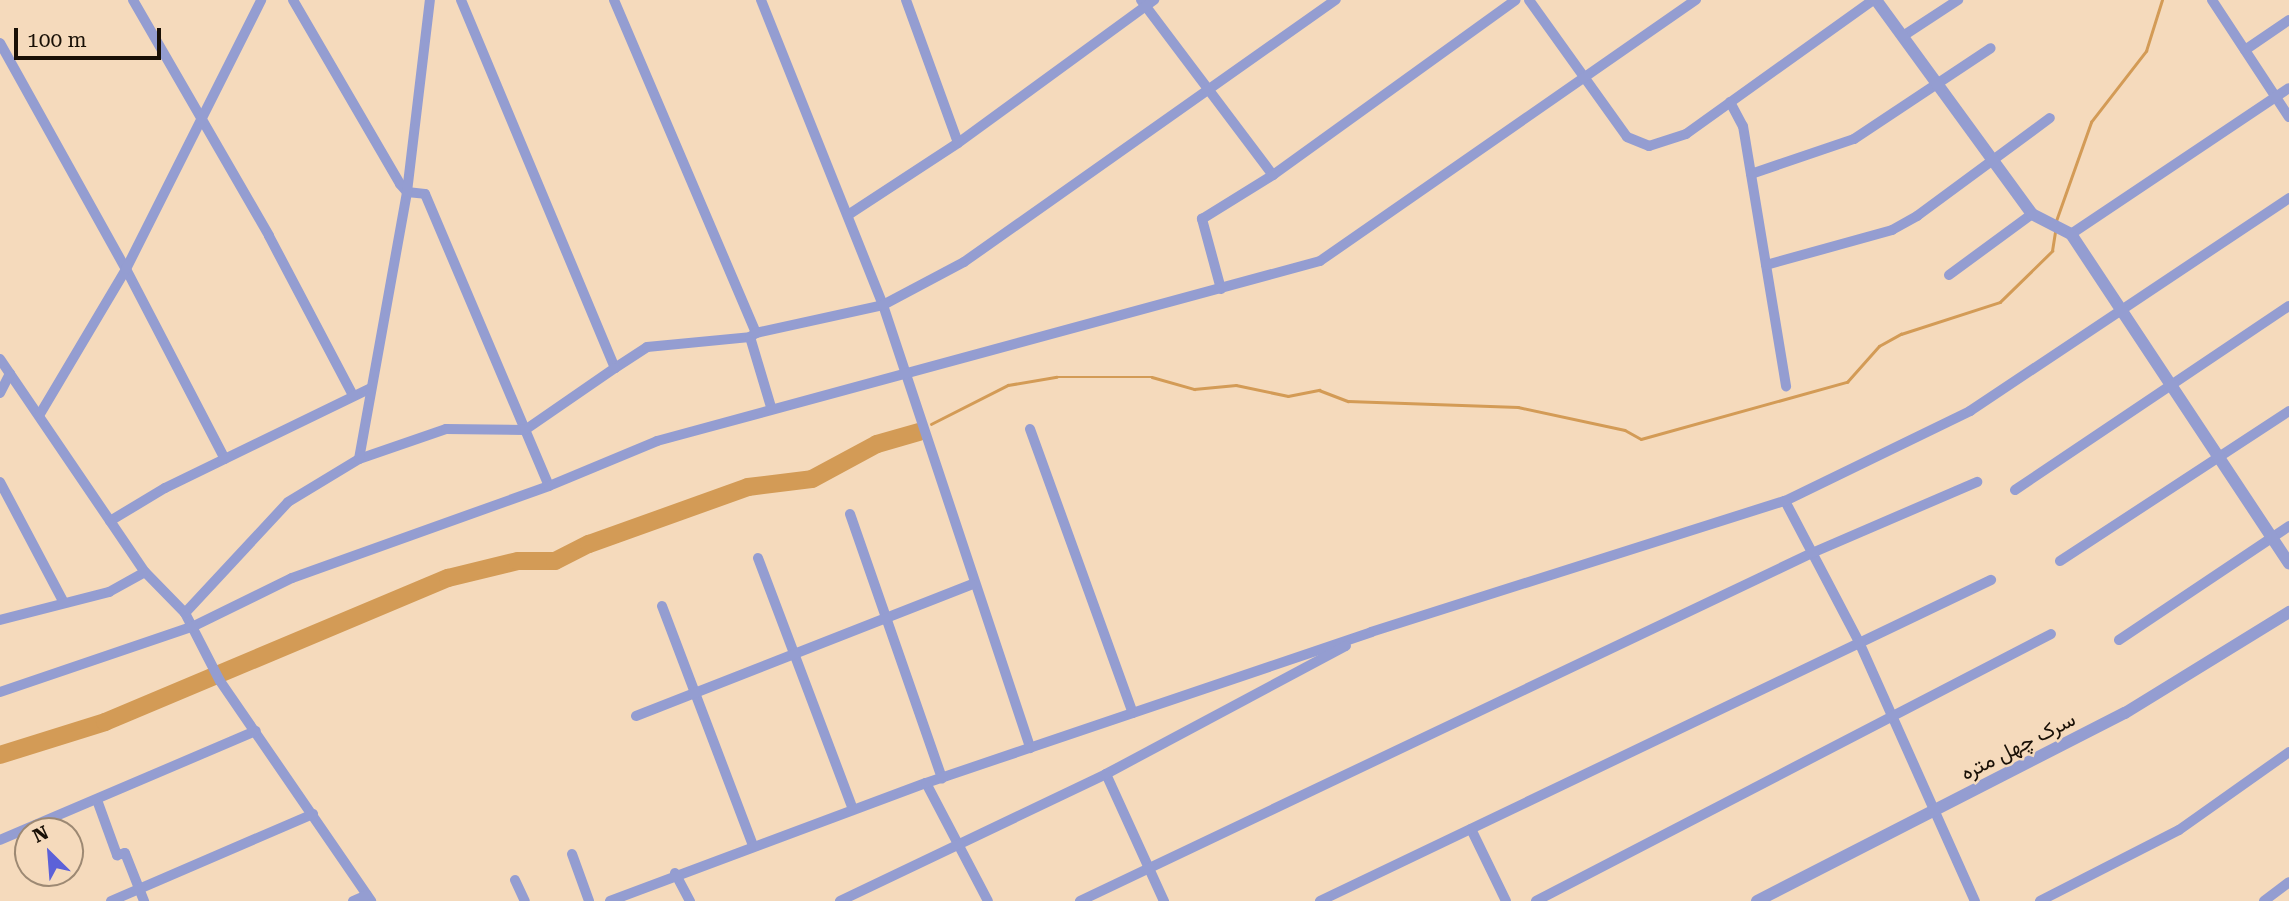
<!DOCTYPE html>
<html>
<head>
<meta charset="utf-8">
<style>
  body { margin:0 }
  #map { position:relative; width:2289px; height:901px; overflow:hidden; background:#f5dabc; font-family:"Roboto Serif",Vazirmatn,serif }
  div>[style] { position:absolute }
  .stream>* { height:2.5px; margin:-1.25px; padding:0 1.25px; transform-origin:1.25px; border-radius:1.25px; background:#d39b56 }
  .river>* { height:18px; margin:-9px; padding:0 9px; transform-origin:9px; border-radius:9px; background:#d39b56 }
  .minor>* { height:10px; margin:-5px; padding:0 5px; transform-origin:5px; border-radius:5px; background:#949dd1 }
  .tertiary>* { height:12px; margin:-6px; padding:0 6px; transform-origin:6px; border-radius:6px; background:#949dd1 }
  span { translate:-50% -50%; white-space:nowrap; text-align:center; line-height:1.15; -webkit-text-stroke:5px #f5dabc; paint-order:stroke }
  .street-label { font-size:21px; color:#191006 }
  .north { position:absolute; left:14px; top:817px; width:70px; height:70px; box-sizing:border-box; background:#f5dabc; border:2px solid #9d8973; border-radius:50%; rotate:335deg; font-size:19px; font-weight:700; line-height:28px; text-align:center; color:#191006 }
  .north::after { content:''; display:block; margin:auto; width:24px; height:32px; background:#5c61d8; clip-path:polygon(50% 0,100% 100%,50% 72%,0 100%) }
  .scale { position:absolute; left:14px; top:28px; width:147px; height:32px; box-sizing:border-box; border:4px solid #191006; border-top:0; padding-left:9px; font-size:21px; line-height:24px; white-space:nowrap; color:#191006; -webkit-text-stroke:5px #f5dabc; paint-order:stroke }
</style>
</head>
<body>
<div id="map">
  <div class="stream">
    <i style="left:2056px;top:221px;width:105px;rotate:-70.5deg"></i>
    <i style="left:2091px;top:122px;width:90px;rotate:-52.2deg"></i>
    <i style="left:2146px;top:51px;width:53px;rotate:-72.6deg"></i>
    <i style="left:931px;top:424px;width:86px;rotate:-26.9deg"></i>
    <i style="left:1008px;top:385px;width:49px;rotate:-9.5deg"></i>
    <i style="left:1056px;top:377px;width:96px"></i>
    <i style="left:1152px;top:377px;width:44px;rotate:15.9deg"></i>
    <i style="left:1194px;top:389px;width:42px;rotate:-5.4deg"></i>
    <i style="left:1236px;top:385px;width:53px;rotate:11.9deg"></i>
    <i style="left:1288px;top:396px;width:32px;rotate:-11deg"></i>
    <i style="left:1319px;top:390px;width:31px;rotate:21deg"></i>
    <i style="left:1348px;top:401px;width:170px;rotate:2deg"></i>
    <i style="left:1518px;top:407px;width:109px;rotate:12.1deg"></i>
    <i style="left:1625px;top:430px;width:18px;rotate:29deg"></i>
    <i style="left:1641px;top:439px;width:214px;rotate:-15.5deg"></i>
    <i style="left:1847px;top:382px;width:48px;rotate:-48.4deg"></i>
    <i style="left:1879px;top:346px;width:25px;rotate:-29deg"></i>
    <i style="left:1901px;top:334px;width:104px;rotate:-17.9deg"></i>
    <i style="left:2000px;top:302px;width:73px;rotate:-44.4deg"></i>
    <i style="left:2052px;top:251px;width:20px;rotate:-81deg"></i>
  </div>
  <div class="river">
    <i style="left:0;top:755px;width:110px;rotate:-17.4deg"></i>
    <i style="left:105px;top:722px;width:372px;rotate:-22.8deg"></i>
    <i style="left:448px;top:578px;width:72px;rotate:-13.7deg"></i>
    <i style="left:518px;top:561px;width:37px"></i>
    <i style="left:555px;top:561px;width:38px;rotate:-27deg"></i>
    <i style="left:589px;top:544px;width:169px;rotate:-19.7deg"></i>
    <i style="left:748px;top:487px;width:64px;rotate:-7.1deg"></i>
    <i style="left:812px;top:479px;width:74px;rotate:-28.3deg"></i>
    <i style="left:877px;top:444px;width:44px;rotate:-15.9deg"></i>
  </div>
  <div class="minor">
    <i style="left:133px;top:0;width:272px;rotate:60deg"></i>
    <i style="left:269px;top:236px;width:180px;rotate:62.2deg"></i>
    <i style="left:293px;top:0;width:213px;rotate:59.8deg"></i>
    <i style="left:400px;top:184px;width:11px;rotate:49deg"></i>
    <i style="left:407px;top:192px;width:18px;rotate:6deg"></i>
    <i style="left:425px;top:194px;width:317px;rotate:67deg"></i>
    <i style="left:461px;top:0;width:399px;rotate:67.3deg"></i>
    <i style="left:615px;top:368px;width:38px;rotate:-33deg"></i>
    <i style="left:647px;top:347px;width:103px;rotate:-5.5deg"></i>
    <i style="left:614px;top:0;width:362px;rotate:66.9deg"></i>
    <i style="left:756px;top:333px;width:7px;rotate:146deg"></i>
    <i style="left:750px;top:337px;width:73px;rotate:73.3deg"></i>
    <i style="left:761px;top:0;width:328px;rotate:68.2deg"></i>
    <i style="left:883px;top:305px;width:467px;rotate:71.6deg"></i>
    <i style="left:906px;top:0;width:152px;rotate:70deg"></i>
    <i style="left:1141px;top:0;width:219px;rotate:53deg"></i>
    <i style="left:1529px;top:0;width:168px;rotate:54.4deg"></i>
    <i style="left:1627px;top:137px;width:24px;rotate:22deg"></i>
    <i style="left:1649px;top:146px;width:39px;rotate:-18deg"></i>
    <i style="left:1686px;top:134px;width:230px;rotate:-35.6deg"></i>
    <i style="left:2212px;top:0;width:140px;rotate:56.7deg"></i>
    <i style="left:1903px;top:36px;width:66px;rotate:-33.2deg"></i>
    <i style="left:0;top:43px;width:259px;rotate:60.9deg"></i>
    <i style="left:126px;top:269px;width:214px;rotate:62.5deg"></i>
    <i style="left:2245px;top:50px;width:53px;rotate:-34.3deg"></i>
    <i style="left:1730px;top:102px;width:27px;rotate:62deg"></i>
    <i style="left:1743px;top:126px;width:264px;rotate:80.6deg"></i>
    <i style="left:1751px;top:174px;width:109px;rotate:-18.8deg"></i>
    <i style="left:1854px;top:139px;width:164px;rotate:-33.6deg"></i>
    <i style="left:848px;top:215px;width:131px;rotate:-33.2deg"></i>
    <i style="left:958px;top:143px;width:243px;rotate:-36.1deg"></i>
    <i style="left:2071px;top:234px;width:262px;rotate:-33.8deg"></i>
    <i style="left:1766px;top:265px;width:131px;rotate:-15.5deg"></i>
    <i style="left:1892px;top:230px;width:29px;rotate:-29deg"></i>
    <i style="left:1917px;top:216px;width:165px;rotate:-36.4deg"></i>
    <i style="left:1949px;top:275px;width:103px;rotate:-36.3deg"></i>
    <i style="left:1221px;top:289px;width:73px;rotate:-105.2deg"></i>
    <i style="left:1202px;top:219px;width:84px;rotate:-31.8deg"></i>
    <i style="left:1273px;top:175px;width:299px;rotate:-35.8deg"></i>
    <i style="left:756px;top:333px;width:130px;rotate:-12.4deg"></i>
    <i style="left:883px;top:305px;width:92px;rotate:-28deg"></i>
    <i style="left:964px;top:262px;width:455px;rotate:-35.2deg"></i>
    <i style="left:0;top:359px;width:258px;rotate:55.8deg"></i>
    <i style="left:145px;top:572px;width:57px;rotate:45.7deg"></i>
    <i style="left:185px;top:613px;width:76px;rotate:62.8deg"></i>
    <i style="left:220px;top:681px;width:267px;rotate:55.5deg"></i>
    <i style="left:0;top:393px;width:22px;rotate:-63deg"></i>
    <i style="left:40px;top:414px;width:169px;rotate:-59.3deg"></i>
    <i style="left:126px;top:269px;width:301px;rotate:-63.3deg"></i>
    <i style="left:1030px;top:429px;width:302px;rotate:70.1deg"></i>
    <i style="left:359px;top:459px;width:92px;rotate:-19deg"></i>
    <i style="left:446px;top:429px;width:79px;rotate:0.7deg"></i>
    <i style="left:525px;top:430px;width:109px;rotate:-34.6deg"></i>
    <i style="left:0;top:482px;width:137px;rotate:62.1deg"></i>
    <i style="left:2015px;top:490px;width:330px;rotate:-33.9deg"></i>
    <i style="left:1785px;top:501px;width:159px;rotate:62.3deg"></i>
    <i style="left:1859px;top:642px;width:284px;rotate:65.9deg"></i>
    <i style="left:850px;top:514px;width:280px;rotate:70.8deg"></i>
    <i style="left:110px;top:521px;width:64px;rotate:-31deg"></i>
    <i style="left:165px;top:488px;width:229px;rotate:-25.9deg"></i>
    <i style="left:758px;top:558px;width:268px;rotate:69.3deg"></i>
    <i style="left:2060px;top:561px;width:274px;rotate:-33.2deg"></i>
    <i style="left:662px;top:606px;width:256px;rotate:69.2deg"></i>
    <i style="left:185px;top:613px;width:151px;rotate:-47.1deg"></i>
    <i style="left:288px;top:502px;width:83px;rotate:-31.2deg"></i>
    <i style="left:359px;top:459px;width:271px;rotate:-79.8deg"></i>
    <i style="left:407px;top:192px;width:193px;rotate:-83.2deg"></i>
    <i style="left:0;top:620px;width:113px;rotate:-14.4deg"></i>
    <i style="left:109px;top:592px;width:41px;rotate:-29.1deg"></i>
    <i style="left:2119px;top:640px;width:205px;rotate:-33.8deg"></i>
    <i style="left:0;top:692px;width:205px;rotate:-18.8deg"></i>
    <i style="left:194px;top:626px;width:109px;rotate:-26.1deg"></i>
    <i style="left:292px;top:578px;width:273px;rotate:-19.7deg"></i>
    <i style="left:549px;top:486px;width:117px;rotate:-22.6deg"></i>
    <i style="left:657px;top:441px;width:687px;rotate:-15.19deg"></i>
    <i style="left:1320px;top:261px;width:458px;rotate:-34.8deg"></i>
    <i style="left:636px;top:716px;width:361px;rotate:-21.4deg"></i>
    <i style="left:1106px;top:774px;width:140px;rotate:65.5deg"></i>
    <i style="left:926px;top:783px;width:133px;rotate:62.3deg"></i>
    <i style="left:97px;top:800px;width:59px;rotate:70deg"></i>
    <i style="left:117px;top:855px;width:8px;rotate:-14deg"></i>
    <i style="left:125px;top:853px;width:52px;rotate:68.4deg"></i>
    <i style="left:1471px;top:829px;width:80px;rotate:64.1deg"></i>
    <i style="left:0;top:840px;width:278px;rotate:-23.1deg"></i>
    <i style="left:572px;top:854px;width:50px;rotate:70.1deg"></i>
    <i style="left:675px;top:873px;width:32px;rotate:62deg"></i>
    <i style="left:515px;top:880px;width:23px;rotate:65deg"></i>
    <i style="left:111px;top:901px;width:220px;rotate:-23.3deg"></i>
    <i style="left:353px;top:901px;width:15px;rotate:-23deg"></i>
    <i style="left:610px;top:901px;width:337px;rotate:-20.5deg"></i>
    <i style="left:926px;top:783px;width:470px;rotate:-18.7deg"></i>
    <i style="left:1371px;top:632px;width:434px;rotate:-17.6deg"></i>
    <i style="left:1785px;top:501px;width:206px;rotate:-25.9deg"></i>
    <i style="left:1970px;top:411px;width:384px;rotate:-33.7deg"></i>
    <i style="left:840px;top:901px;width:295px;rotate:-25.5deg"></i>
    <i style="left:1106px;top:774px;width:272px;rotate:-28.1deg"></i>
    <i style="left:1080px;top:901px;width:811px;rotate:-25.43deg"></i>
    <i style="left:1812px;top:553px;width:180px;rotate:-23.3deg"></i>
    <i style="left:1320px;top:901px;width:744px;rotate:-25.57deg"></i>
    <i style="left:1536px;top:901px;width:580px;rotate:-27.4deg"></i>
    <i style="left:2040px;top:901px;width:156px;rotate:-27.1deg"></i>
    <i style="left:2179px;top:830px;width:135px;rotate:-35.3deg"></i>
    <i style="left:2264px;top:901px;width:31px;rotate:-37deg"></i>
  </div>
  <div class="tertiary">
    <i style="left:1876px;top:0;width:265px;rotate:53.9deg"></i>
    <i style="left:2032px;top:214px;width:44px;rotate:27.1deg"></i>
    <i style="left:2071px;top:234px;width:395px;rotate:56.5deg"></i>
    <i style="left:1757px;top:901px;width:413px;rotate:-27.1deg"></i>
    <i style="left:2125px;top:713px;width:193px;rotate:-31.6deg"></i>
  </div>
  <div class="street-label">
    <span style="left:2018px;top:746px;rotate:-27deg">سرک چهل متره</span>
  </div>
  <div class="north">N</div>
  <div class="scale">100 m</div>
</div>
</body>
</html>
